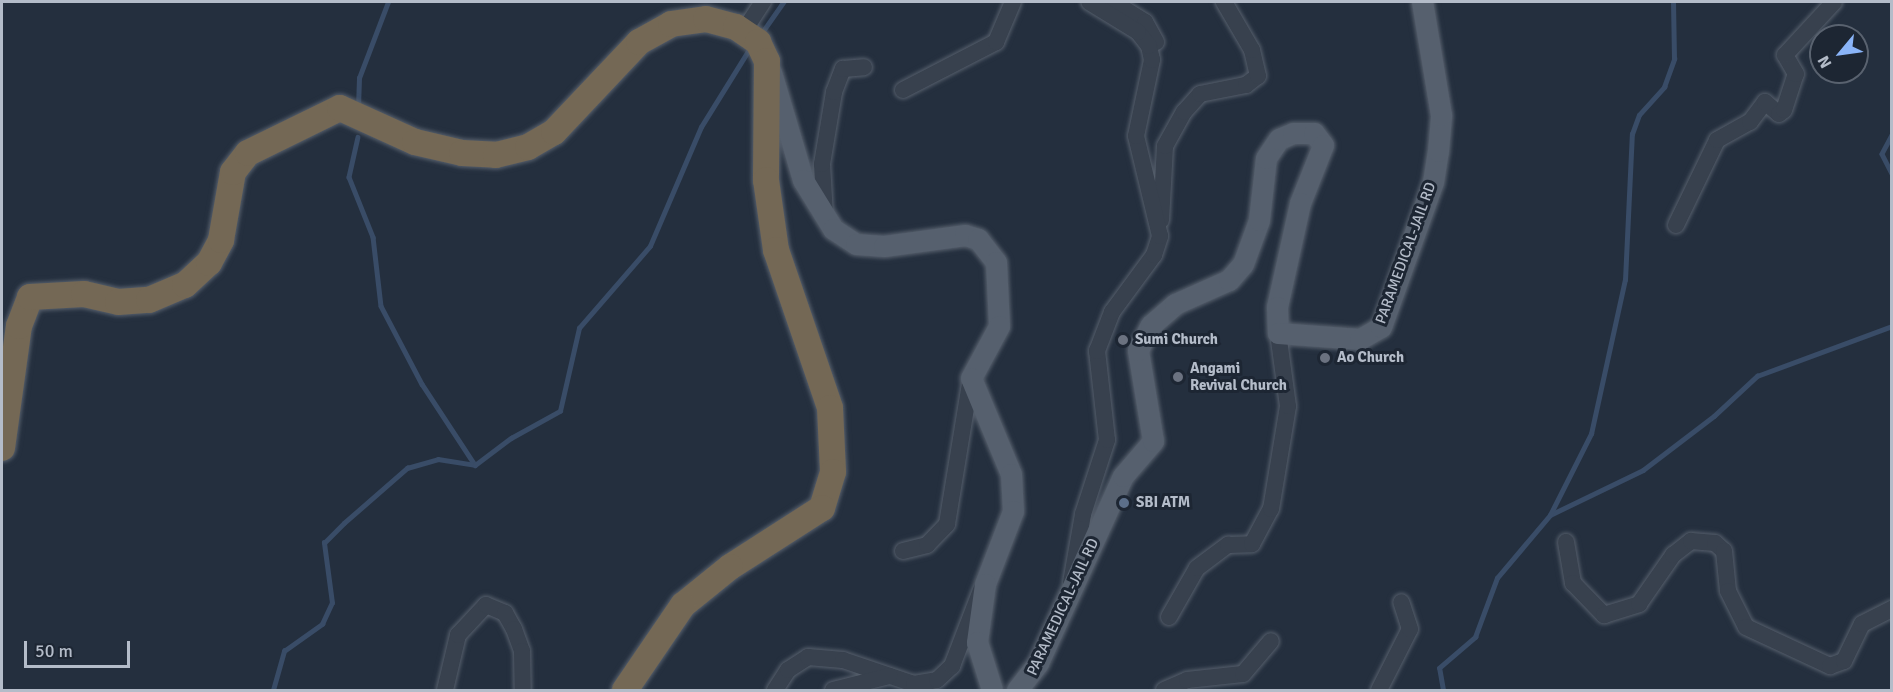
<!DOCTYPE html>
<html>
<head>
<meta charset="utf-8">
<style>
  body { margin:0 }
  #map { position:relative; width:1893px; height:692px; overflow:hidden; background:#242f3e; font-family:Signika,sans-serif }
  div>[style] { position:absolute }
  .stream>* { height:4.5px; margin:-2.25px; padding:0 2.25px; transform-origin:2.25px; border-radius:2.25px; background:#394c67 }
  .roads { filter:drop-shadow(0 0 2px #565f6c) drop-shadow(0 0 2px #565f6c) }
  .minor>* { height:16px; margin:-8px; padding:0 8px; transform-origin:8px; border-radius:8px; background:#38414e }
  .major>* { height:21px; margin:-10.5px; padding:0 10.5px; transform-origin:10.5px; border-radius:10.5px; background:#56606e }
  .highway>* { height:26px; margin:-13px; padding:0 13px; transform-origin:13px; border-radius:13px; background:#746855 }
  .dots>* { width:16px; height:16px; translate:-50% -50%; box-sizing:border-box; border:3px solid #1d2633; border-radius:50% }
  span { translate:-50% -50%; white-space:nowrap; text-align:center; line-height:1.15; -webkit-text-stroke:6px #1d2633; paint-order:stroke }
  .street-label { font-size:15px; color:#b4bcc9 }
  .poi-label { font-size:15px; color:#b4bcc9; font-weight:700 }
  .left { translate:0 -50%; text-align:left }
  .frame { position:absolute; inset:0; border:3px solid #b4bcc9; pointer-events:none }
  .north { position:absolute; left:1809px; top:24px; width:60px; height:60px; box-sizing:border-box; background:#1d2633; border:2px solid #59626f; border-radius:50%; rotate:241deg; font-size:16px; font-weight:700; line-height:24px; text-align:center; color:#b4bcc9 }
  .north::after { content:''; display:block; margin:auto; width:21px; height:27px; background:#8ab4f8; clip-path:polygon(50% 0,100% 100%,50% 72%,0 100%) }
  .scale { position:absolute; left:24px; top:641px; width:106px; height:27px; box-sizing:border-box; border:3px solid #b4bcc9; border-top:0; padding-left:8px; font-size:18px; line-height:21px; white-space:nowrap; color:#b4bcc9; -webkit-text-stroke:4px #1d2633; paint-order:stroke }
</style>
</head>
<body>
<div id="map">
  <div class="stream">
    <i style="left:761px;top:34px;width:39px;rotate:-55deg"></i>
    <i style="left:358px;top:107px;width:29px;rotate:-88deg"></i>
    <i style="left:359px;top:78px;width:81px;rotate:-69.1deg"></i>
    <i style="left:1892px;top:135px;width:21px;rotate:118deg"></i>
    <i style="left:1882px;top:154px;width:22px;rotate:63deg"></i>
    <i style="left:358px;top:137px;width:41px;rotate:102.7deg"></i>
    <i style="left:349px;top:177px;width:65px;rotate:68.2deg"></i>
    <i style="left:373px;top:237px;width:69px;rotate:83.4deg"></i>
    <i style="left:381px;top:306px;width:88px;rotate:62.3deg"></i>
    <i style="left:422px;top:384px;width:97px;rotate:56.8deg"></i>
    <i style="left:1550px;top:515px;width:103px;rotate:-25.8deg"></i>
    <i style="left:1643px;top:470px;width:89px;rotate:-37.3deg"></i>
    <i style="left:1714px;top:416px;width:59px;rotate:-42.9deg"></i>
    <i style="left:1757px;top:376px;width:144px;rotate:-20.3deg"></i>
    <i style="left:273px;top:690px;width:41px;rotate:-74.2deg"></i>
    <i style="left:284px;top:651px;width:47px;rotate:-35.4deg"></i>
    <i style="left:322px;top:624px;width:23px;rotate:-65deg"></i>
    <i style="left:332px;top:603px;width:61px;rotate:-97.6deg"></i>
    <i style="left:324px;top:543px;width:28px;rotate:-45deg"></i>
    <i style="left:344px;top:523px;width:84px;rotate:-41.1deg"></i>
    <i style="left:407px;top:468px;width:32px;rotate:-16deg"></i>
    <i style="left:438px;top:459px;width:37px;rotate:9deg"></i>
    <i style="left:475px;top:465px;width:45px;rotate:-36.9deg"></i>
    <i style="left:511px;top:438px;width:56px;rotate:-28.9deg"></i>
    <i style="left:560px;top:411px;width:85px;rotate:-77.1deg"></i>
    <i style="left:579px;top:328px;width:108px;rotate:-49.1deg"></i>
    <i style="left:650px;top:246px;width:129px;rotate:-66.8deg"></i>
    <i style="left:701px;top:127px;width:93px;rotate:-58.2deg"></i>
    <i style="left:1443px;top:690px;width:22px;rotate:-100deg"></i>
    <i style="left:1439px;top:668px;width:48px;rotate:-40.7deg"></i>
    <i style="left:1475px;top:637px;width:63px;rotate:-69.6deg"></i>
    <i style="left:1497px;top:578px;width:82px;rotate:-49.9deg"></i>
    <i style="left:1550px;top:515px;width:91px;rotate:-63.2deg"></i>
    <i style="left:1591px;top:434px;width:158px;rotate:-77.6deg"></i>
    <i style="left:1625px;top:280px;width:146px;rotate:-87.3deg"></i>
    <i style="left:1632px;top:134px;width:20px;rotate:-70deg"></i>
    <i style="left:1639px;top:115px;width:38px;rotate:-48deg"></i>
    <i style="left:1664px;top:87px;width:30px;rotate:-70deg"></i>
    <i style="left:1674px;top:59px;width:57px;rotate:-91deg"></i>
  </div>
  <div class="roads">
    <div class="minor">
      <i style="left:1113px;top:2px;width:38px;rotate:32deg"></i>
      <i style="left:1145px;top:22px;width:23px;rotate:61deg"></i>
      <i style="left:744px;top:31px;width:35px;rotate:-57deg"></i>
      <i style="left:903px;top:90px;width:105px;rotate:-27.3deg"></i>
      <i style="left:996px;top:42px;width:43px;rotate:-67deg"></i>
      <i style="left:825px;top:216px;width:52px;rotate:-93.3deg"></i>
      <i style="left:822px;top:164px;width:73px;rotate:-80.5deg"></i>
      <i style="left:834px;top:92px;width:25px;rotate:-69deg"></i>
      <i style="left:843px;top:69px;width:21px;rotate:-5deg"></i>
      <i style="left:1161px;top:220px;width:74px;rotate:-86.9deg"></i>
      <i style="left:1165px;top:146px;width:39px;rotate:-61deg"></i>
      <i style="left:1184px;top:112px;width:24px;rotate:-48deg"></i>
      <i style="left:1200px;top:94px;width:47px;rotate:-11.1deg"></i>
      <i style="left:1246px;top:85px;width:15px;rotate:-37deg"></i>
      <i style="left:1258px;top:76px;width:27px;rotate:-103deg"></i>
      <i style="left:1252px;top:50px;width:56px;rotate:-120.3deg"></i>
      <i style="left:1676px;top:225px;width:94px;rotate:-64.2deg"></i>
      <i style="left:1717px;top:140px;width:38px;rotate:-29deg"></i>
      <i style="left:1750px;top:122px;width:25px;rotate:-53deg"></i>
      <i style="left:1765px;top:102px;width:18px;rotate:41deg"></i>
      <i style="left:1779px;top:114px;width:6px;rotate:-39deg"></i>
      <i style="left:1784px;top:110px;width:38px;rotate:-72deg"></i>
      <i style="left:1796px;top:74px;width:22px;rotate:-120deg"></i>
      <i style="left:1785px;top:55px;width:72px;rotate:-47.2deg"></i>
      <i style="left:1566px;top:542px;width:42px;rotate:80.3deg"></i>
      <i style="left:1573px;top:583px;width:45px;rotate:45.9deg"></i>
      <i style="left:1604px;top:615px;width:37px;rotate:-17deg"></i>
      <i style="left:1639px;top:604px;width:60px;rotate:-55.2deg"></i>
      <i style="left:1673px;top:555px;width:23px;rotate:-38deg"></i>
      <i style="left:1691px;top:541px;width:24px;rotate:5deg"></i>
      <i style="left:1715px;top:543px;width:12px;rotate:42deg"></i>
      <i style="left:1724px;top:551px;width:40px;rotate:84.3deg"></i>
      <i style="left:1728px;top:591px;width:40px;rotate:63.4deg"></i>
      <i style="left:1746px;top:627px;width:93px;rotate:24.9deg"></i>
      <i style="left:1830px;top:666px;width:15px;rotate:-20deg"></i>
      <i style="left:1844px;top:661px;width:41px;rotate:-64.1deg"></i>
      <i style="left:1862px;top:624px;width:34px;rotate:-27deg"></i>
      <i style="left:903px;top:551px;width:25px;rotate:-14deg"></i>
      <i style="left:927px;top:545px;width:29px;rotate:-46deg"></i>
      <i style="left:947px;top:524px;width:148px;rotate:-80.7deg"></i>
      <i style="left:1071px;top:583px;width:70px;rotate:-80.1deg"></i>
      <i style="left:1083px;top:514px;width:78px;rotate:-72deg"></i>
      <i style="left:1107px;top:440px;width:90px;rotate:-96.4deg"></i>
      <i style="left:1097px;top:351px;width:42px;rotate:-69deg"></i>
      <i style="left:1112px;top:312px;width:71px;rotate:-53.6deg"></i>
      <i style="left:1154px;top:255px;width:20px;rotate:-72deg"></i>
      <i style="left:1160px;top:236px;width:103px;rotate:-103.5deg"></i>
      <i style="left:1136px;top:136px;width:78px;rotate:-78.1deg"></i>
      <i style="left:1152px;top:60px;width:14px;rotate:-102deg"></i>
      <i style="left:1149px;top:46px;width:18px;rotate:-128deg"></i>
      <i style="left:1138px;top:32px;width:57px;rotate:-148.5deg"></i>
      <i style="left:1169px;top:617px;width:56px;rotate:-60.3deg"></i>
      <i style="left:1197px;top:568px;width:39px;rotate:-37deg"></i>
      <i style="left:1228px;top:545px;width:24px;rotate:-2deg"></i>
      <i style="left:1252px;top:544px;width:40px;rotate:-62deg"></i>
      <i style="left:1271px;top:509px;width:104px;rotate:-80.6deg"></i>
      <i style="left:1288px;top:406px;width:74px;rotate:-97.8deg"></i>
      <i style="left:445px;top:690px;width:57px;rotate:-76.7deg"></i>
      <i style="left:458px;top:635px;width:41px;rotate:-47deg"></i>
      <i style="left:486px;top:605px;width:21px;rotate:23deg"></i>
      <i style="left:505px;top:613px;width:18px;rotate:61deg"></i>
      <i style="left:514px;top:629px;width:23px;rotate:70deg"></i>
      <i style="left:522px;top:651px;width:39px;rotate:89deg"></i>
      <i style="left:775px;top:690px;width:24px;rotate:-57deg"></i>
      <i style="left:788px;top:670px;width:24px;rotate:-33deg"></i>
      <i style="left:808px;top:657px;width:35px;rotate:5deg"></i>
      <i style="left:843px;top:660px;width:75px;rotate:18.7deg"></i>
      <i style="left:914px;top:684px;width:23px;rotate:-10deg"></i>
      <i style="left:937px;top:680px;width:21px;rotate:-43deg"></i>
      <i style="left:952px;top:666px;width:81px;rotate:-69.1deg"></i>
      <i style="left:833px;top:690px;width:58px;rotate:-14deg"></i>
      <i style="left:1164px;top:690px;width:25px;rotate:-23deg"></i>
      <i style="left:1187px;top:680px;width:56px;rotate:-6.1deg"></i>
      <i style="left:1243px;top:674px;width:43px;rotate:-49.7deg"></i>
      <i style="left:1379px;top:690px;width:68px;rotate:-63.1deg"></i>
      <i style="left:1410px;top:629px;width:28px;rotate:-108deg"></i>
    </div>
    <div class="major">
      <i style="left:771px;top:72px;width:113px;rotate:73.5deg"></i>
      <i style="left:803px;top:180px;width:57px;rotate:58.5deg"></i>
      <i style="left:833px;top:229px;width:27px;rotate:33deg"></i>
      <i style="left:856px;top:244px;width:28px;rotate:4deg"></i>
      <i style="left:884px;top:246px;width:82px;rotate:-7.7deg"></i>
      <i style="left:965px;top:235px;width:14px;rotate:17deg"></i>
      <i style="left:978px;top:239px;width:29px;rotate:52deg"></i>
      <i style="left:996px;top:262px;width:64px;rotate:87.3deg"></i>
      <i style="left:999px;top:326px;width:59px;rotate:118.3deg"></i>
      <i style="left:971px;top:378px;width:104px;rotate:67.4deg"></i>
      <i style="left:1011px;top:474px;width:37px;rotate:87deg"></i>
      <i style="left:1013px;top:511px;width:78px;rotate:111deg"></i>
      <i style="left:985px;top:584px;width:59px;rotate:97.9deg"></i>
      <i style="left:977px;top:642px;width:50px;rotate:72.6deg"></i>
      <i style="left:1017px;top:690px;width:34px;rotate:-52deg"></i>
      <i style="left:1038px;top:663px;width:205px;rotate:-65.6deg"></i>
      <i style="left:1123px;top:476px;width:46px;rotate:-49.4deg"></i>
      <i style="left:1153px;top:441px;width:92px;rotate:-99.4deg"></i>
      <i style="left:1138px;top:350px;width:28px;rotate:-63deg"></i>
      <i style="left:1151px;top:325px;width:32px;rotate:-41deg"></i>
      <i style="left:1175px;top:304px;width:59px;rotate:-24deg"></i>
      <i style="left:1229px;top:280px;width:21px;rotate:-49deg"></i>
      <i style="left:1243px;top:264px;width:47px;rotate:-70deg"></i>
      <i style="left:1259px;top:220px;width:62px;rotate:-83.6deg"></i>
      <i style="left:1266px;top:158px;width:23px;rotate:-56deg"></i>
      <i style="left:1279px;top:139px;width:15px;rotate:-23deg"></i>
      <i style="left:1293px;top:133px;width:21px"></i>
      <i style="left:1314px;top:133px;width:15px;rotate:53deg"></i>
      <i style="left:1323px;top:145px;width:62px;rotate:111.6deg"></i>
      <i style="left:1300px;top:203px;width:107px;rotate:102.5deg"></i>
      <i style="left:1277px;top:307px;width:26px;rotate:88deg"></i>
      <i style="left:1278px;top:333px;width:82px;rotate:4.2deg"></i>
      <i style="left:1360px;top:339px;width:24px;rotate:-30deg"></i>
      <i style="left:1381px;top:327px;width:154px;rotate:-70.3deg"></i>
      <i style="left:1433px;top:182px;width:31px;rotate:-81deg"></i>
      <i style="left:1438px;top:151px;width:36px;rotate:-85deg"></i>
      <i style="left:1441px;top:115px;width:115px;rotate:-99.5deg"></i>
    </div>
    <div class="highway">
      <i style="left:2px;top:448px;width:123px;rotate:-82.1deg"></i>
      <i style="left:19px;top:326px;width:31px;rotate:-69deg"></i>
      <i style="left:30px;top:297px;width:54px;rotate:-3.2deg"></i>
      <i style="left:84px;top:294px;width:35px;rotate:13deg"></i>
      <i style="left:118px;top:302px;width:31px;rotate:-4deg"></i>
      <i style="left:149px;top:300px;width:39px;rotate:-23deg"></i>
      <i style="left:185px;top:285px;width:33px;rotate:-43deg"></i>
      <i style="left:209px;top:263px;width:26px;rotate:-62deg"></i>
      <i style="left:221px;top:240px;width:69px;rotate:-80deg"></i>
      <i style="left:233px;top:172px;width:24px;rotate:-52deg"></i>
      <i style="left:248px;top:153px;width:102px;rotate:-26.1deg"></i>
      <i style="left:340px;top:108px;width:82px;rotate:24.4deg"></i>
      <i style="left:415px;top:142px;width:48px;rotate:13.2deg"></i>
      <i style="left:462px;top:153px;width:34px;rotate:3deg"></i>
      <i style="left:496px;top:155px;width:33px;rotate:-14deg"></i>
      <i style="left:528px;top:147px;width:30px;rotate:-30deg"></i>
      <i style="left:554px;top:132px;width:124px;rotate:-46.6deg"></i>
      <i style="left:639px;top:42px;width:37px;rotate:-29deg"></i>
      <i style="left:671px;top:24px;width:35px;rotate:-8deg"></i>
      <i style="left:706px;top:19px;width:31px;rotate:15deg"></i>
      <i style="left:736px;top:27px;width:27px;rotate:34deg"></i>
      <i style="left:758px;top:42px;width:21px;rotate:65deg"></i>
      <i style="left:767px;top:61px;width:119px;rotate:90.5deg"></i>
      <i style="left:766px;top:180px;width:71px;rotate:81.9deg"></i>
      <i style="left:776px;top:250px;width:167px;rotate:71.1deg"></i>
      <i style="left:830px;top:408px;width:64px;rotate:87.3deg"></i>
      <i style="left:833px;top:472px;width:38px;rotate:107deg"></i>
      <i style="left:822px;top:508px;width:109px;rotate:147.3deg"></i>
      <i style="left:730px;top:567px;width:60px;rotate:141deg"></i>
      <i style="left:683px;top:605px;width:103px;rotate:124.3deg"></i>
    </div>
  </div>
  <div class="dots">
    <i style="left:1123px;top:340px;background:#6b7280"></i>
    <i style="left:1325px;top:358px;background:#6b7280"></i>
    <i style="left:1178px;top:377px;background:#6b7280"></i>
    <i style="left:1124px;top:503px;background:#5c6f8a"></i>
  </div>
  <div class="street-label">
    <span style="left:1406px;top:253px;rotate:-70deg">PARAMEDICAL-JAIL RD</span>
    <span style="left:1063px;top:607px;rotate:-65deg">PARAMEDICAL-JAIL RD</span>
  </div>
  <div class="poi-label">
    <span class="left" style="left:1135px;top:340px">Sumi Church</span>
    <span class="left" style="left:1337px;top:358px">Ao Church</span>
    <span class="left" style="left:1190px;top:377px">Angami<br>Revival Church</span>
    <span class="left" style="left:1136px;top:503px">SBI ATM</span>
  </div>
  <div class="frame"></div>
  <div class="north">N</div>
  <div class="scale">50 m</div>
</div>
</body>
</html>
